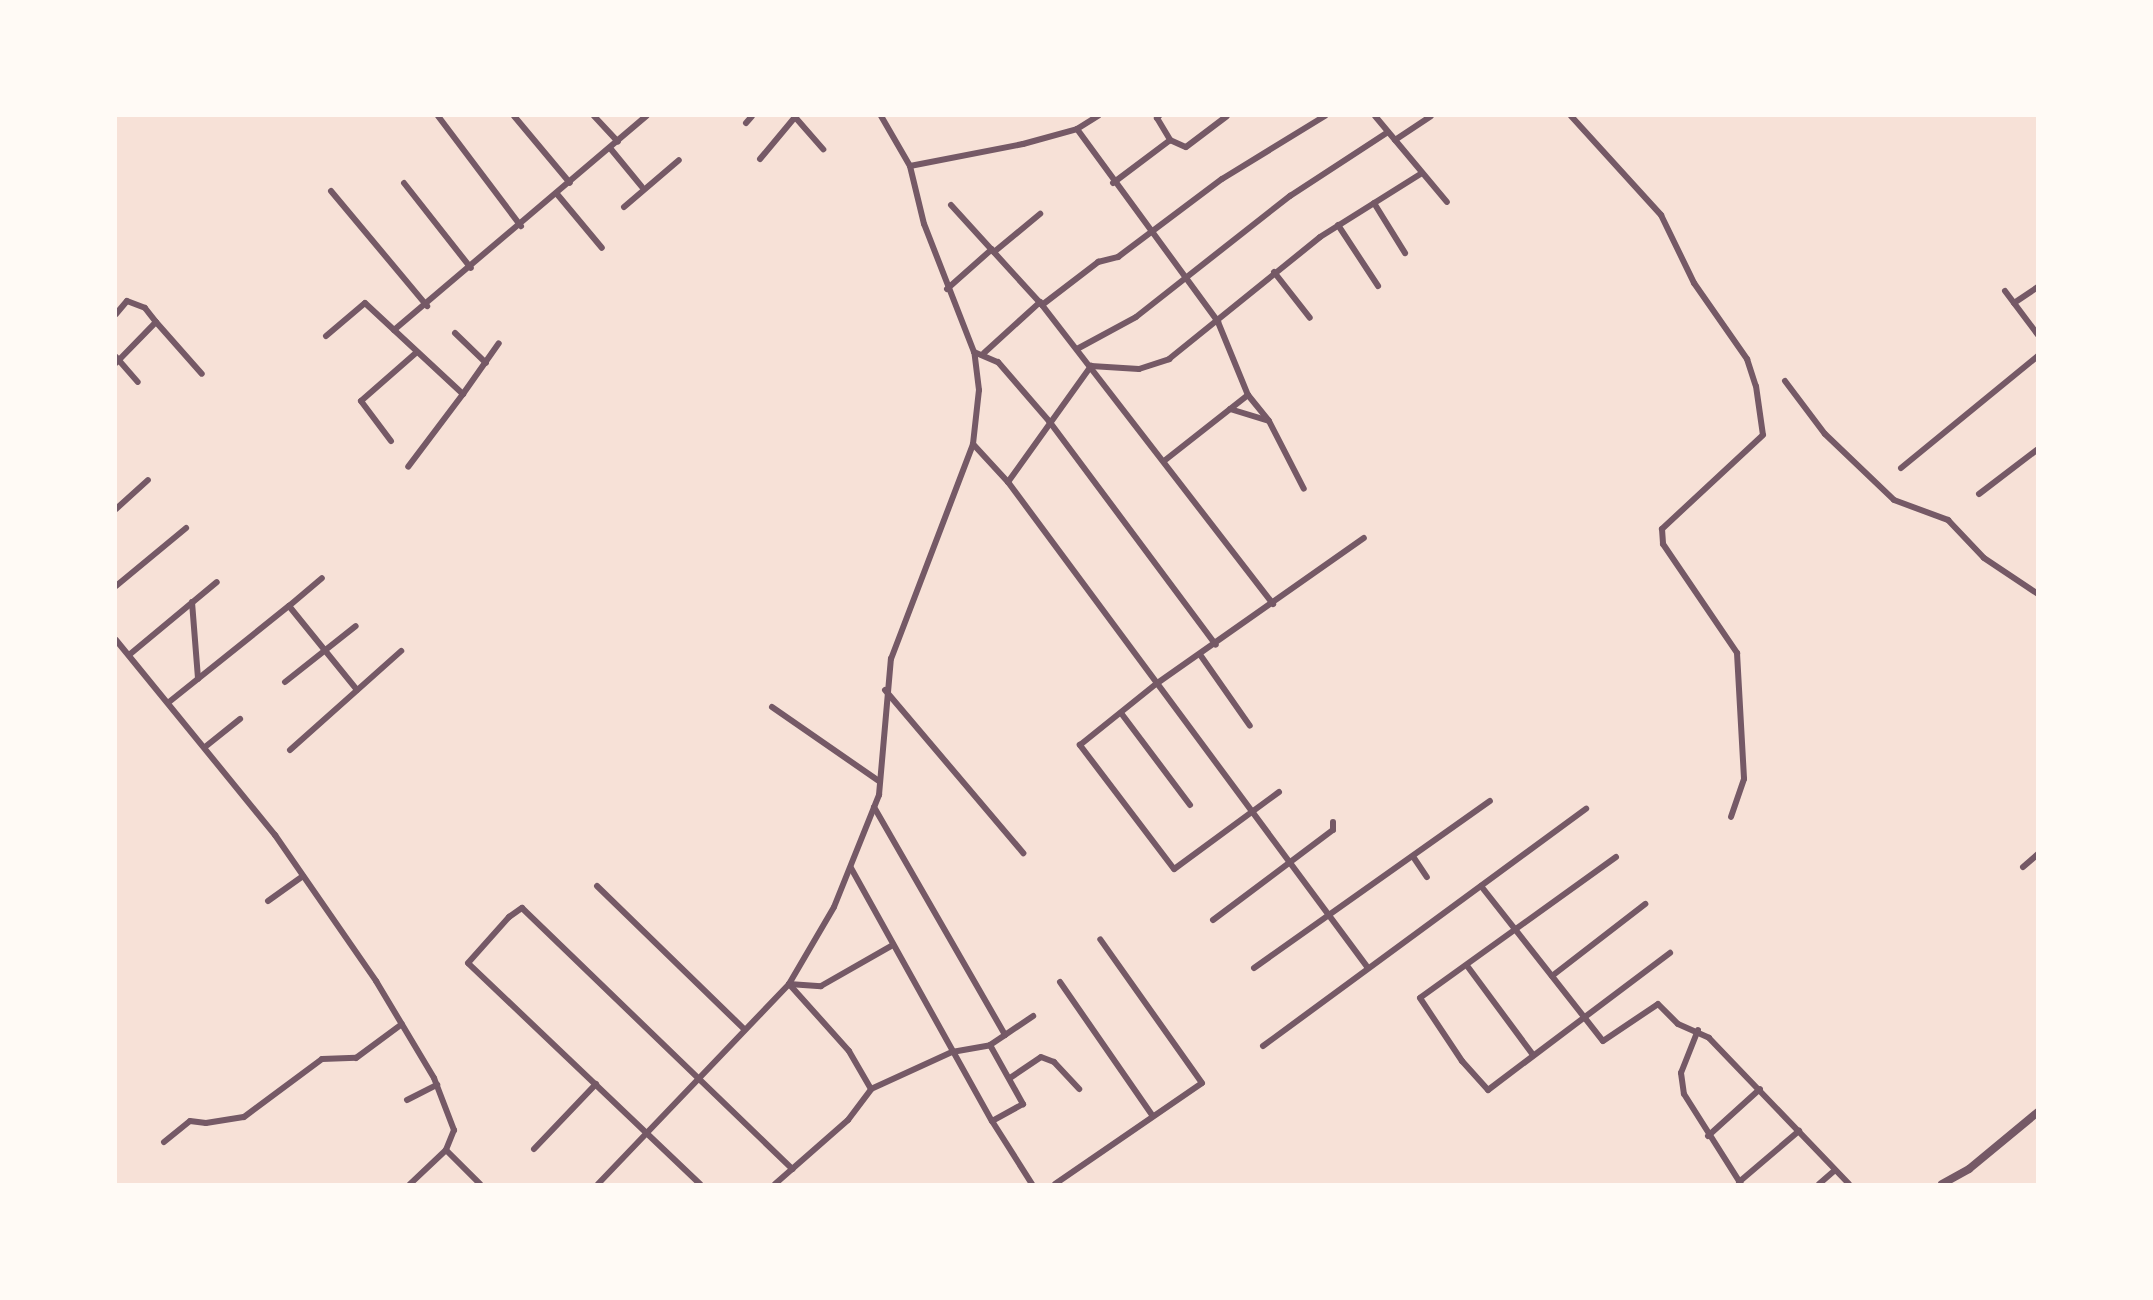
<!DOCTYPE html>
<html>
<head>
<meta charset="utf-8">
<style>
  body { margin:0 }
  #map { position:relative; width:2153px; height:1300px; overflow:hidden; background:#f7e1d7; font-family:"Work Sans",sans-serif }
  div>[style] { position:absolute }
  .minor>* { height:6px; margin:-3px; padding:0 3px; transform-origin:3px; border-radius:3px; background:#755966 }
  .tertiary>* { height:8px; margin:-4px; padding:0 4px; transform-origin:4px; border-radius:4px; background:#755966 }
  span { translate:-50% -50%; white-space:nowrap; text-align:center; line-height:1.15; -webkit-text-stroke:5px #fffaf5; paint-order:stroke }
  .frame { position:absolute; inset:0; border:117px solid #fffaf5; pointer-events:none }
</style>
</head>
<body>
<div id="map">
  <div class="minor">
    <i style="left:438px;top:116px;width:138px;rotate:53deg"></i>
    <i style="left:514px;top:116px;width:87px;rotate:50.1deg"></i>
    <i style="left:594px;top:116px;width:35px;rotate:47deg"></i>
    <i style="left:1159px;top:116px;width:3px;rotate:135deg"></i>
    <i style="left:1157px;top:118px;width:26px;rotate:59deg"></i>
    <i style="left:1170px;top:140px;width:17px;rotate:24deg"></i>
    <i style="left:1186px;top:147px;width:51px;rotate:-37.1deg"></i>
    <i style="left:1375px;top:116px;width:112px;rotate:50.1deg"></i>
    <i style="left:1571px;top:116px;width:134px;rotate:47.7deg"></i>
    <i style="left:1661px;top:215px;width:76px;rotate:64.1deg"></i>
    <i style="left:1694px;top:283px;width:93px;rotate:55.1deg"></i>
    <i style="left:1747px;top:359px;width:28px;rotate:72deg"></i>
    <i style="left:1756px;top:386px;width:49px;rotate:81.9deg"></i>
    <i style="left:1763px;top:435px;width:138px;rotate:137.1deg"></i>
    <i style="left:1662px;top:529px;width:15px;rotate:86deg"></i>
    <i style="left:1663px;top:544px;width:132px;rotate:55.8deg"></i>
    <i style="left:1737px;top:653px;width:126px;rotate:86.8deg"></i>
    <i style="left:1744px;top:779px;width:40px;rotate:108.9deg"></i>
    <i style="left:795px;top:117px;width:43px;rotate:48.8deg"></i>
    <i style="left:746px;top:123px;width:9px;rotate:-49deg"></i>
    <i style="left:1077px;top:129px;width:239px;rotate:53.8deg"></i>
    <i style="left:1218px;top:322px;width:79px;rotate:67.7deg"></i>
    <i style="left:1248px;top:395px;width:33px;rotate:51deg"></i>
    <i style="left:1269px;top:421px;width:76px;rotate:62.8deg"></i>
    <i style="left:1395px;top:140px;width:43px;rotate:-33.7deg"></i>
    <i style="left:610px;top:148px;width:50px;rotate:50.6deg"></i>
    <i style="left:760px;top:159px;width:56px;rotate:-50.1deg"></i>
    <i style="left:910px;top:166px;width:115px;rotate:-11deg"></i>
    <i style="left:1023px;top:144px;width:56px;rotate:-15.5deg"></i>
    <i style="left:1077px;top:129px;width:25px;rotate:-32deg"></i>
    <i style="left:404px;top:183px;width:108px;rotate:51.8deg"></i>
    <i style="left:1113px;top:183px;width:71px;rotate:-37deg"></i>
    <i style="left:331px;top:191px;width:150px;rotate:50.1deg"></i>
    <i style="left:557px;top:194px;width:70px;rotate:50.2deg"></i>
    <i style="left:1374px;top:203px;width:59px;rotate:58.2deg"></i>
    <i style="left:951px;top:205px;width:135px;rotate:47.7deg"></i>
    <i style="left:1042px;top:305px;width:378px;rotate:52.3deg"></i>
    <i style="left:624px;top:207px;width:72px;rotate:-40.5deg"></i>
    <i style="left:1338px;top:225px;width:73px;rotate:56.7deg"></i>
    <i style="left:994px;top:252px;width:60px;rotate:-39.6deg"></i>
    <i style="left:1274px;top:272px;width:58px;rotate:52deg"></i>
    <i style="left:947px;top:289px;width:60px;rotate:-41.6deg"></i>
    <i style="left:2005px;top:291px;width:55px;rotate:53.1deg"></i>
    <i style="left:2014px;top:303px;width:29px;rotate:-34deg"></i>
    <i style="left:1042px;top:305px;width:71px;rotate:-37.5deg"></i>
    <i style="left:1098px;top:262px;width:21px;rotate:-14deg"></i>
    <i style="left:1118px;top:257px;width:130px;rotate:-36.9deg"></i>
    <i style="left:1222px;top:179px;width:121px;rotate:-31.5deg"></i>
    <i style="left:116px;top:314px;width:17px;rotate:-50deg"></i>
    <i style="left:127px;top:301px;width:19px;rotate:21deg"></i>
    <i style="left:145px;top:308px;width:18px;rotate:52deg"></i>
    <i style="left:394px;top:330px;width:331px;rotate:-40.3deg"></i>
    <i style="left:455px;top:333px;width:43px;rotate:44.1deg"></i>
    <i style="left:326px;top:336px;width:51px;rotate:-40.2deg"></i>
    <i style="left:365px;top:303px;width:134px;rotate:42.9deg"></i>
    <i style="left:463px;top:394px;width:91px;rotate:127deg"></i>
    <i style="left:1077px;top:349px;width:67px;rotate:-28.5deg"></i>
    <i style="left:1136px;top:317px;width:196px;rotate:-38.2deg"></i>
    <i style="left:1290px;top:196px;width:117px;rotate:-33.1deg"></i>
    <i style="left:974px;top:352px;width:26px;rotate:23deg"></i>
    <i style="left:998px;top:362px;width:78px;rotate:49.2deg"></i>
    <i style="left:1049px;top:421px;width:279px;rotate:53.3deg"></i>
    <i style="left:984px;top:353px;width:76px;rotate:-42.3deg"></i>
    <i style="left:116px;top:357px;width:33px;rotate:49deg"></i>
    <i style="left:116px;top:363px;width:57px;rotate:-45.7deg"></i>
    <i style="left:156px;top:322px;width:69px;rotate:48.5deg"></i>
    <i style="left:1785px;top:381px;width:66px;rotate:53deg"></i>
    <i style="left:1825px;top:434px;width:95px;rotate:43.7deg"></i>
    <i style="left:1894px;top:500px;width:58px;rotate:20.3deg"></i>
    <i style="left:1948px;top:520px;width:52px;rotate:46.5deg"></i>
    <i style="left:1984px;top:558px;width:65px;rotate:33.7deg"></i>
    <i style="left:463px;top:394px;width:62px;rotate:-54.8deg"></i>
    <i style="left:1230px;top:409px;width:39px;rotate:17deg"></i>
    <i style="left:391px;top:441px;width:50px;rotate:-126.9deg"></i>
    <i style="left:361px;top:401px;width:74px;rotate:-41.2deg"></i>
    <i style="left:973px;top:444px;width:52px;rotate:47.4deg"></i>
    <i style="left:1008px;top:482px;width:605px;rotate:53.47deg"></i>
    <i style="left:1164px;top:461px;width:107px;rotate:-38.2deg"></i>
    <i style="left:1901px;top:468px;width:177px;rotate:-39.3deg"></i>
    <i style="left:1008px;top:482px;width:143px;rotate:-54.4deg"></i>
    <i style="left:1091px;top:366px;width:48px;rotate:3.6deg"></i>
    <i style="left:1139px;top:369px;width:32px;rotate:-18deg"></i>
    <i style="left:1169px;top:359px;width:194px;rotate:-38.9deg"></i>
    <i style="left:1320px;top:237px;width:120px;rotate:-32.1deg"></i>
    <i style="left:1979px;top:494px;width:74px;rotate:-37.3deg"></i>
    <i style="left:116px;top:509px;width:43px;rotate:-42.2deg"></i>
    <i style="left:116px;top:586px;width:91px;rotate:-39.6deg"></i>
    <i style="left:192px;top:602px;width:77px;rotate:85.5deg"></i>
    <i style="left:289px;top:606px;width:43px;rotate:-40.3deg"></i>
    <i style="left:116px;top:640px;width:252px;rotate:50.8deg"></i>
    <i style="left:275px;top:835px;width:178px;rotate:55.3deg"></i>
    <i style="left:376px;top:981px;width:113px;rotate:59.1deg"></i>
    <i style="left:434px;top:1078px;width:56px;rotate:69deg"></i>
    <i style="left:454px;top:1130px;width:22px;rotate:112deg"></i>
    <i style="left:446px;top:1150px;width:50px;rotate:136.6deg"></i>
    <i style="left:129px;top:655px;width:114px;rotate:-39.7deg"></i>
    <i style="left:1201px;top:656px;width:85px;rotate:55deg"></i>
    <i style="left:285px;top:682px;width:90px;rotate:-38.3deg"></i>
    <i style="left:885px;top:690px;width:214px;rotate:49.7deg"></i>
    <i style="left:169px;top:702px;width:154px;rotate:-38.7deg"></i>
    <i style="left:289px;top:606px;width:108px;rotate:51deg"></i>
    <i style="left:772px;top:707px;width:130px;rotate:34.7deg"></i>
    <i style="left:1121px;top:713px;width:115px;rotate:53.1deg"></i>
    <i style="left:205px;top:747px;width:45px;rotate:-38.7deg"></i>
    <i style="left:290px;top:750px;width:149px;rotate:-41.7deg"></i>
    <i style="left:1279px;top:792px;width:130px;rotate:143.7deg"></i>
    <i style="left:1174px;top:869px;width:156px;rotate:-127.2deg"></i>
    <i style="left:1080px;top:745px;width:97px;rotate:-38.8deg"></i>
    <i style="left:1156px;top:684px;width:254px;rotate:-35.1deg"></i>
    <i style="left:874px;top:807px;width:263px;rotate:60.1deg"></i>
    <i style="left:1005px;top:1035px;width:18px;rotate:146deg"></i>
    <i style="left:990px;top:1045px;width:68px;rotate:60.8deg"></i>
    <i style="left:1023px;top:1104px;width:35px;rotate:151deg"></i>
    <i style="left:1616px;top:857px;width:241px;rotate:144.3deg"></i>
    <i style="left:1420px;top:998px;width:76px;rotate:56.3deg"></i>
    <i style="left:1462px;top:1061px;width:39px;rotate:48deg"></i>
    <i style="left:1488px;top:1090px;width:228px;rotate:-37deg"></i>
    <i style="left:1414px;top:858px;width:23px;rotate:56deg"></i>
    <i style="left:2023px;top:867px;width:20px;rotate:-41deg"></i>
    <i style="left:851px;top:868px;width:290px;rotate:60.9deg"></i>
    <i style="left:992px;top:1121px;width:75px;rotate:57.6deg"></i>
    <i style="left:597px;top:886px;width:206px;rotate:44.2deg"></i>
    <i style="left:1481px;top:886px;width:197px;rotate:51.8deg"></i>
    <i style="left:1603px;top:1041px;width:66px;rotate:-33.9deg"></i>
    <i style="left:1658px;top:1004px;width:28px;rotate:45deg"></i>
    <i style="left:1678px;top:1024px;width:34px;rotate:24deg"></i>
    <i style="left:1709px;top:1038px;width:202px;rotate:46.2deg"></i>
    <i style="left:268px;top:901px;width:43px;rotate:-35.5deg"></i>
    <i style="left:1213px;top:920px;width:150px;rotate:-36.9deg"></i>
    <i style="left:1333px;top:830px;width:8px;rotate:-90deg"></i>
    <i style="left:1468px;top:967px;width:109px;rotate:53.5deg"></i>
    <i style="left:1254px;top:968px;width:289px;rotate:-35.3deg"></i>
    <i style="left:1552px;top:976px;width:118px;rotate:-37.7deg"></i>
    <i style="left:1060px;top:982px;width:162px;rotate:55.3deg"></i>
    <i style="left:1698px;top:1030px;width:46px;rotate:111.6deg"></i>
    <i style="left:1681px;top:1073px;width:21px;rotate:82deg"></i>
    <i style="left:1684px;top:1094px;width:107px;rotate:57.7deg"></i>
    <i style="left:1005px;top:1035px;width:34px;rotate:-34deg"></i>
    <i style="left:1263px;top:1046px;width:401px;rotate:-36.3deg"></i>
    <i style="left:1010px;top:1078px;width:37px;rotate:-34deg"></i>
    <i style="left:1041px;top:1057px;width:14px;rotate:21deg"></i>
    <i style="left:1054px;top:1062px;width:37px;rotate:47deg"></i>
    <i style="left:871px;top:1089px;width:89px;rotate:-24.6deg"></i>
    <i style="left:952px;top:1052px;width:39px;rotate:-10deg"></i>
    <i style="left:407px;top:1100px;width:34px;rotate:-27deg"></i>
    <i style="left:1708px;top:1136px;width:70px;rotate:-42.1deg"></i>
    <i style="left:164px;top:1142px;width:33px;rotate:-39deg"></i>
    <i style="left:190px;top:1121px;width:16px;rotate:7deg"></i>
    <i style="left:206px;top:1123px;width:38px;rotate:-9deg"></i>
    <i style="left:244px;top:1117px;width:97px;rotate:-36.6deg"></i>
    <i style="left:322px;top:1059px;width:34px;rotate:-2deg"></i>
    <i style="left:356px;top:1058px;width:57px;rotate:-36.5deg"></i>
    <i style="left:534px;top:1149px;width:90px;rotate:-46.4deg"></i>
    <i style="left:446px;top:1150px;width:48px;rotate:45deg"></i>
    <i style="left:1739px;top:1182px;width:79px;rotate:-40.4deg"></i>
    <i style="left:598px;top:1184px;width:277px;rotate:-46.3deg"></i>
    <i style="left:789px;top:984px;width:32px;rotate:4deg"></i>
    <i style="left:821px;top:986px;width:83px;rotate:-29.7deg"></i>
    <i style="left:700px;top:1184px;width:320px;rotate:-136.4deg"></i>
    <i style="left:468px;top:963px;width:62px;rotate:-48.3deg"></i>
    <i style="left:509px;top:917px;width:16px;rotate:-35deg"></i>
    <i style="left:522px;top:908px;width:376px;rotate:44deg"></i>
    <i style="left:775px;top:1184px;width:97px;rotate:-41.2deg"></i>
    <i style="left:848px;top:1120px;width:39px;rotate:-53deg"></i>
    <i style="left:871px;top:1089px;width:44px;rotate:-120.1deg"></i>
    <i style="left:849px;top:1051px;width:90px;rotate:-131.8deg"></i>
    <i style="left:789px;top:984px;width:89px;rotate:-59.7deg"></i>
    <i style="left:834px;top:907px;width:121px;rotate:-68.1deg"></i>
    <i style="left:879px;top:795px;width:137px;rotate:-85deg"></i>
    <i style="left:891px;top:659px;width:230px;rotate:-69.1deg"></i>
    <i style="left:973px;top:444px;width:54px;rotate:-83.7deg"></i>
    <i style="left:979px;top:390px;width:38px;rotate:-97deg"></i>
    <i style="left:974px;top:352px;width:137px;rotate:-111.3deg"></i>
    <i style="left:924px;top:224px;width:60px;rotate:-103.6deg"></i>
    <i style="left:910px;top:166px;width:58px;rotate:-120.1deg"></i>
    <i style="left:1055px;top:1184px;width:178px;rotate:-34.5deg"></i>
    <i style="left:1202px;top:1083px;width:176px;rotate:-125.3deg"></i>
    <i style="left:1819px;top:1184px;width:21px;rotate:-41deg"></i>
  </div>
  <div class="tertiary">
    <i style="left:1942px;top:1184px;width:31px;rotate:-29deg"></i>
    <i style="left:1969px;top:1169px;width:89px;rotate:-39.6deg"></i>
  </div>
  <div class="frame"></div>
</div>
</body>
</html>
